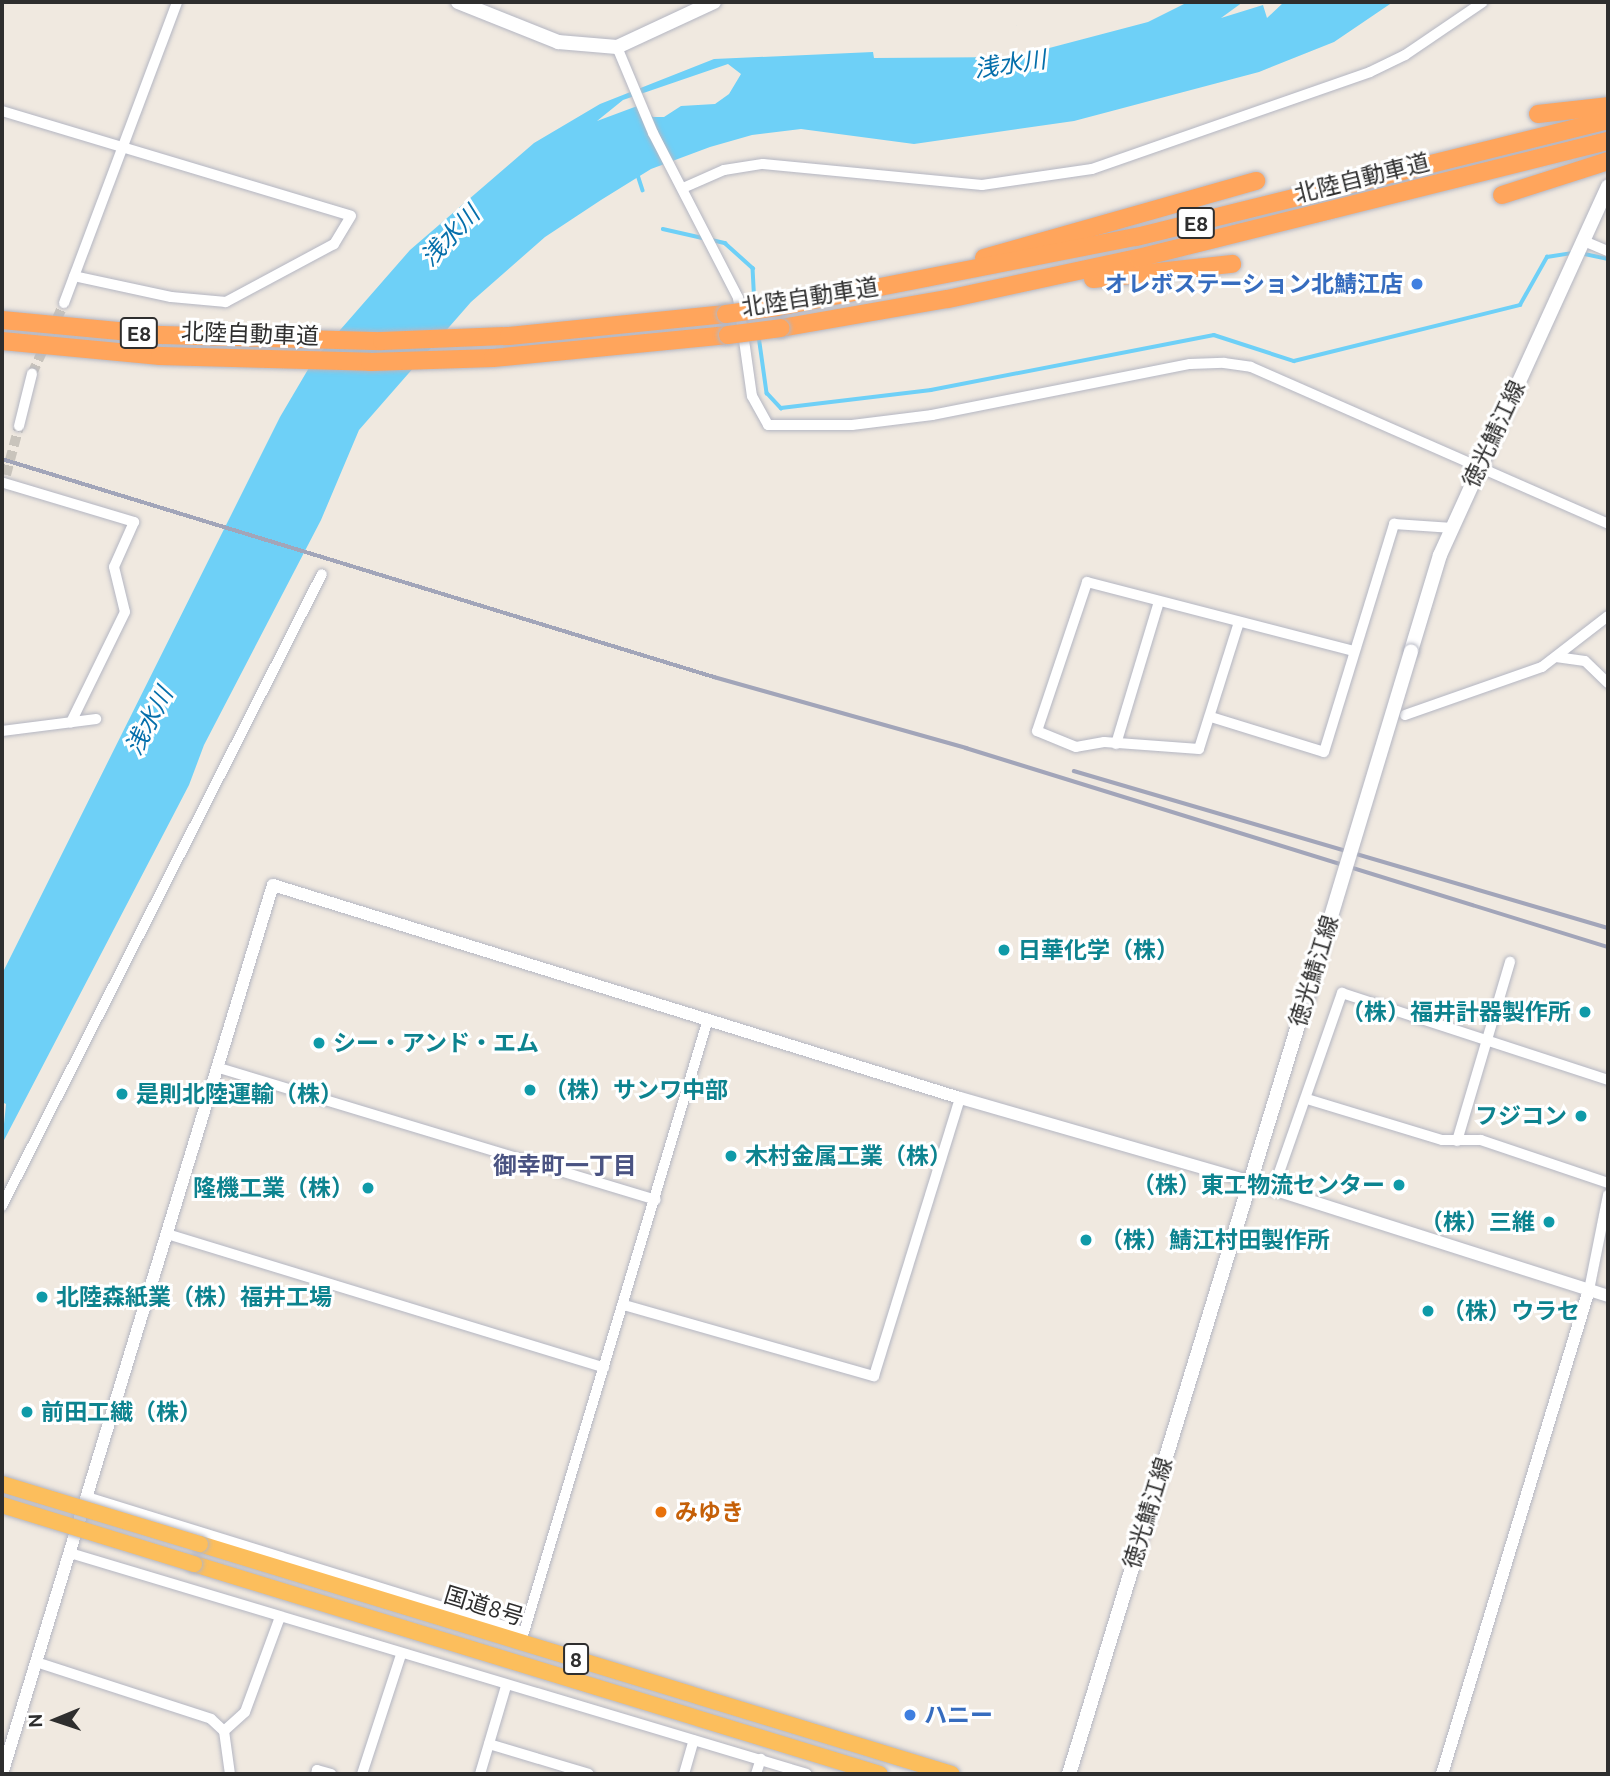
<!DOCTYPE html>
<html>
<head>
<meta charset="utf-8">
<style>
  body { margin:0 }
  #map { position:relative; width:1610px; height:1776px; overflow:hidden; background:#f0e9e0; font-family:Ubuntu,"Noto Sans JP",sans-serif }
  div>[style] { position:absolute }
  .water>* { inset:0; background:#6ed0f7 }
  .stream>* { height:3.5px; margin:-1.75px; padding:0 1.75px; transform-origin:1.75px; border-radius:1.75px; background:#6ed0f7 }
  .minor-tunnel>* { height:10px; margin-top:-5px; transform-origin:0; background:repeating-linear-gradient(90deg,#c9c4bc 0 10px,transparent 0 15px) }
  .roads { filter:drop-shadow(0 0 2px #b4b6c2) drop-shadow(0 0 2px #b4b6c2) }
  .minor>* { height:10px; margin:-5px; padding:0 5px; transform-origin:5px; border-radius:5px; background:#fff }
  .tertiary>* { height:12px; margin:-6px; padding:0 6px; transform-origin:6px; border-radius:6px; background:#fff }
  .secondary>* { height:14px; margin:-7px; padding:0 7px; transform-origin:7px; border-radius:7px; background:#fff }
  .trunk>* { height:16px; margin:-8px; padding:0 8px; transform-origin:8px; border-radius:8px; background:#fcbe5c }
  .motorway>* { height:18px; margin:-9px; padding:0 9px; transform-origin:9px; border-radius:9px; background:#ffa55c }
  .rail>* { height:3.5px; margin:-1.75px; padding:0 1.75px; transform-origin:1.75px; border-radius:1.75px; background:#a2a5b9 }
  .bridges { filter:drop-shadow(0 0 2px #b4b6c2) drop-shadow(0 0 2px #b4b6c2) }
  .secondary-bridge>* { height:14px; margin:-7px; padding:0 7px; transform-origin:7px; border-radius:7px; background:#fff }
  .trunk-bridge>* { height:16px; margin:-8px; padding:0 8px; transform-origin:8px; border-radius:8px; background:#fcbe5c }
  .motorway-bridge>* { height:18px; margin:-9px; padding:0 9px; transform-origin:9px; border-radius:9px; background:#ffa55c }
  .dots>* { width:19px; height:19px; translate:-50% -50%; box-sizing:border-box; border:4px solid #fff; border-radius:50% }
  span { translate:-50% -50%; white-space:nowrap; text-align:center; line-height:1.15; -webkit-text-stroke:6px #fff; paint-order:stroke }
  .shield-label span { padding:2px 5px; background:#fff; border:2px solid; border-radius:5px; -webkit-text-stroke-width:0 }
  .shield-label { font-size:21px; color:#2e2e2e; font-weight:700 }
  .street-label { font-size:23px; color:#2e2e2e }
  .shop-label { font-size:23px; color:#366cbe; font-weight:700 }
  .right { translate:-100% -50%; text-align:right }
  .left { translate:0 -50%; text-align:left }
  .culture-label { font-size:23px; color:#0d838f; font-weight:700 }
  .food-label { font-size:23px; color:#c56008; font-weight:700 }
  .water-label { font-size:24px; color:#056fab; font-style:italic }
  .neighbourhood-label { font-size:24px; color:#4a5382; font-weight:700 }
  .frame { position:absolute; inset:0; border:4px solid #2e2e2e; pointer-events:none }
  .north { position:absolute; left:21px; top:1685px; width:70px; height:70px; -webkit-text-stroke:5px #fff; paint-order:stroke; rotate:268deg; font-size:19px; font-weight:700; line-height:28px; text-align:center; color:#2e2e2e }
  .north::after { content:''; display:block; margin:auto; width:24px; height:32px; background:#2e2e2e; clip-path:polygon(50% 0,100% 100%,50% 72%,0 100%) }
</style>
</head>
<body>
<div id="map">
  <div class="water">
    <i style="clip-path:polygon(evenodd,1188px 2px,1243px 2px,1221px 18px,1263px 5px,1267px 18px,1284px 2px,1393px 2px,1334px 42px,1259px 72px,1074px 121px,914px 144px,801px 129px,752px 135px,710px 147px,651px 169px,601px 200px,545px 237px,471px 302px,359px 430px,321px 520px,204px 745px,189px 785px,2px 1144px,6px 1104px,2px 1102px,2px 974px,280px 417px,313px 361px,410px 250px,534px 143px,600px 104px,714px 59px,873px 52px,874px 58px,1015px 57px,1148px 22px,1188px 2px,728px 64px,741px 74px,729px 94px,715px 104px,681px 106px,664px 117px,653px 117px,640px 105px,597px 121px,623px 100px,728px 64px)"></i>
  </div>
  <div class="stream">
    <i style="left:638px;top:175px;width:16px;rotate:72deg"></i>
    <i style="left:663px;top:229px;width:64px;rotate:12.7deg"></i>
    <i style="left:725px;top:243px;width:38px;rotate:42deg"></i>
    <i style="left:753px;top:268px;width:36px;rotate:87deg"></i>
    <i style="left:1580px;top:253px;width:29px;rotate:12deg"></i>
    <i style="left:759px;top:336px;width:58px;rotate:82deg"></i>
    <i style="left:767px;top:393px;width:21px;rotate:47deg"></i>
    <i style="left:781px;top:408px;width:151px;rotate:-6.8deg"></i>
    <i style="left:931px;top:390px;width:288px;rotate:-11deg"></i>
    <i style="left:1214px;top:335px;width:84px;rotate:18deg"></i>
    <i style="left:1294px;top:361px;width:233px;rotate:-13.9deg"></i>
    <i style="left:1520px;top:305px;width:55px;rotate:-60.6deg"></i>
    <i style="left:1547px;top:257px;width:26px;rotate:-9deg"></i>
  </div>
  <div class="minor-tunnel">
    <i style="left:32px;top:374px;width:78px;rotate:-65.7deg"></i>
    <i style="left:6px;top:475px;width:51px;rotate:-75.1deg"></i>
  </div>
  <div class="roads">
    <div class="minor">
      <i style="left:617px;top:47px;width:93px;rotate:67.3deg"></i>
      <i style="left:653px;top:133px;width:186px;rotate:62.7deg"></i>
      <i style="left:738px;top:298px;width:99px;rotate:81.9deg"></i>
      <i style="left:752px;top:396px;width:33px;rotate:61deg"></i>
      <i style="left:768px;top:425px;width:84px"></i>
      <i style="left:852px;top:425px;width:81px;rotate:-7.1deg"></i>
      <i style="left:932px;top:415px;width:263px;rotate:-11.2deg"></i>
      <i style="left:1190px;top:364px;width:34px;rotate:-2deg"></i>
      <i style="left:1224px;top:363px;width:27px;rotate:8deg"></i>
      <i style="left:1251px;top:367px;width:390px;rotate:23.7deg"></i>
      <i style="left:2px;top:111px;width:364px;rotate:16.7deg"></i>
      <i style="left:351px;top:216px;width:33px;rotate:121deg"></i>
      <i style="left:334px;top:244px;width:123px;rotate:151.8deg"></i>
      <i style="left:226px;top:302px;width:55px;rotate:-174.8deg"></i>
      <i style="left:171px;top:297px;width:99px;rotate:-167.8deg"></i>
      <i style="left:683px;top:188px;width:45px;rotate:-23.7deg"></i>
      <i style="left:724px;top:170px;width:39px;rotate:-9deg"></i>
      <i style="left:763px;top:164px;width:220px;rotate:5.5deg"></i>
      <i style="left:982px;top:185px;width:111px;rotate:-8.3deg"></i>
      <i style="left:1092px;top:169px;width:294px;rotate:-19.2deg"></i>
      <i style="left:1370px;top:72px;width:39px;rotate:-26deg"></i>
      <i style="left:1405px;top:55px;width:94px;rotate:-34.2deg"></i>
      <i style="left:1584px;top:241px;width:26px;rotate:23deg"></i>
      <i style="left:64px;top:303px;width:322px;rotate:-69.4deg"></i>
      <i style="left:19px;top:426px;width:54px;rotate:-76deg"></i>
      <i style="left:4px;top:483px;width:136px;rotate:16.7deg"></i>
      <i style="left:134px;top:522px;width:49px;rotate:114deg"></i>
      <i style="left:114px;top:567px;width:46px;rotate:76.3deg"></i>
      <i style="left:125px;top:612px;width:123px;rotate:116.1deg"></i>
      <i style="left:1239px;top:622px;width:133px;rotate:107.5deg"></i>
      <i style="left:1199px;top:749px;width:95px;rotate:-175.8deg"></i>
      <i style="left:1104px;top:742px;width:28px;rotate:170deg"></i>
      <i style="left:1076px;top:747px;width:42px;rotate:-157.7deg"></i>
      <i style="left:1037px;top:731px;width:157px;rotate:-71.4deg"></i>
      <i style="left:1087px;top:582px;width:276px;rotate:14.5deg"></i>
      <i style="left:1556px;top:657px;width:29px;rotate:8deg"></i>
      <i style="left:1585px;top:661px;width:32px;rotate:44deg"></i>
      <i style="left:1405px;top:715px;width:145px;rotate:-19.3deg"></i>
      <i style="left:1542px;top:667px;width:83px;rotate:-37.7deg"></i>
      <i style="left:1211px;top:717px;width:118px;rotate:17.2deg"></i>
      <i style="left:1324px;top:752px;width:239px;rotate:-72.9deg"></i>
      <i style="left:1394px;top:524px;width:59px;rotate:3.9deg"></i>
      <i style="left:2px;top:731px;width:95px;rotate:-7.3deg"></i>
      <i style="left:1116px;top:744px;width:148px;rotate:-73.2deg"></i>
      <i style="left:219px;top:1068px;width:456px;rotate:16.8deg"></i>
      <i style="left:1307px;top:1099px;width:141px;rotate:16.9deg"></i>
      <i style="left:1442px;top:1140px;width:39px"></i>
      <i style="left:1481px;top:1140px;width:134px;rotate:18.7deg"></i>
      <i style="left:1457px;top:1141px;width:187px;rotate:-73.5deg"></i>
      <i style="left:1273px;top:1190px;width:209px;rotate:-70.7deg"></i>
      <i style="left:1342px;top:993px;width:280px;rotate:18.1deg"></i>
      <i style="left:2px;top:1206px;width:708px;rotate:-63.15deg"></i>
      <i style="left:167px;top:1234px;width:457px;rotate:17deg"></i>
      <i style="left:1589px;top:1290px;width:97px;rotate:-78.7deg"></i>
      <i style="left:624px;top:1305px;width:260px;rotate:15.9deg"></i>
      <i style="left:874px;top:1376px;width:291px;rotate:-72.8deg"></i>
      <i style="left:87px;top:1497px;width:457px;rotate:17.2deg"></i>
      <i style="left:70px;top:1553px;width:769px;rotate:16.69deg"></i>
      <i style="left:521px;top:1642px;width:650px;rotate:-73.29deg"></i>
      <i style="left:36px;top:1662px;width:184px;rotate:18deg"></i>
      <i style="left:211px;top:1719px;width:18px;rotate:43deg"></i>
      <i style="left:224px;top:1731px;width:43px;rotate:82.1deg"></i>
      <i style="left:224px;top:1731px;width:28px;rotate:-42deg"></i>
      <i style="left:245px;top:1712px;width:101px;rotate:-69.8deg"></i>
      <i style="left:489px;top:1744px;width:104px;rotate:16.7deg"></i>
      <i style="left:316px;top:1774px;width:4px;rotate:-76deg"></i>
      <i style="left:317px;top:1770px;width:15px;rotate:16deg"></i>
      <i style="left:362px;top:1774px;width:125px;rotate:-71.9deg"></i>
      <i style="left:480px;top:1774px;width:92px;rotate:-73.5deg"></i>
      <i style="left:684px;top:1774px;width:35px;rotate:-74deg"></i>
      <i style="left:756px;top:1774px;width:16px;rotate:-72deg"></i>
    </div>
    <div class="tertiary">
      <i style="left:2px;top:1774px;width:929px;rotate:-73.05deg"></i>
      <i style="left:273px;top:885px;width:719px;rotate:17.23deg"></i>
      <i style="left:960px;top:1098px;width:300px;rotate:16.1deg"></i>
      <i style="left:1248px;top:1181px;width:378px;rotate:17.7deg"></i>
      <i style="left:1442px;top:1774px;width:506px;rotate:-73.11deg"></i>
    </div>
    <div class="secondary">
      <i style="left:458px;top:2px;width:108px;rotate:21.8deg"></i>
      <i style="left:558px;top:42px;width:59px;rotate:4.8deg"></i>
      <i style="left:617px;top:47px;width:107px;rotate:-24.9deg"></i>
      <i style="left:1411px;top:651px;width:100px;rotate:-73.2deg"></i>
      <i style="left:1440px;top:555px;width:405px;rotate:-65.5deg"></i>
      <i style="left:1069px;top:1774px;width:814px;rotate:-72.99deg"></i>
    </div>
    <div class="trunk">
      <i style="left:200px;top:1544px;width:786px;rotate:17.01deg"></i>
      <i style="left:194px;top:1564px;width:717px;rotate:17.02deg"></i>
    </div>
    <div class="motorway">
      <i style="left:1538px;top:114px;width:70px;rotate:-6.5deg"></i>
      <i style="left:1502px;top:195px;width:111px;rotate:-17.8deg"></i>
      <i style="left:984px;top:258px;width:283px;rotate:-15.8deg"></i>
      <i style="left:1093px;top:279px;width:140px;rotate:-6.2deg"></i>
      <i style="left:778px;top:307px;width:365px;rotate:-11.1deg"></i>
      <i style="left:1136px;top:237px;width:486px;rotate:-13.9deg"></i>
      <i style="left:2px;top:320px;width:161px;rotate:5.4deg"></i>
      <i style="left:162px;top:335px;width:220px;rotate:1.6deg"></i>
      <i style="left:382px;top:341px;width:127px;rotate:-2.3deg"></i>
      <i style="left:509px;top:336px;width:218px;rotate:-5.8deg"></i>
      <i style="left:781px;top:328px;width:169px;rotate:-9.9deg"></i>
      <i style="left:948px;top:299px;width:194px;rotate:-12.2deg"></i>
      <i style="left:1138px;top:258px;width:484px;rotate:-14deg"></i>
      <i style="left:2px;top:341px;width:159px;rotate:5.4deg"></i>
      <i style="left:160px;top:356px;width:210px;rotate:1.6deg"></i>
      <i style="left:370px;top:362px;width:123px;rotate:-1.9deg"></i>
      <i style="left:493px;top:358px;width:236px;rotate:-5.6deg"></i>
    </div>
  </div>
  <div class="rail">
    <i style="left:2px;top:459px;width:745px;rotate:17.02deg"></i>
    <i style="left:714px;top:677px;width:262px;rotate:15.7deg"></i>
    <i style="left:966px;top:748px;width:672px;rotate:17.22deg"></i>
    <i style="left:1074px;top:771px;width:557px;rotate:16.38deg"></i>
  </div>
  <div class="bridges">
    <div class="secondary-bridge">
      <i style="left:1307px;top:996px;width:360px;rotate:-73.2deg"></i>
    </div>
    <div class="trunk-bridge">
      <i style="left:2px;top:1484px;width:207px;rotate:16.9deg"></i>
      <i style="left:2px;top:1505px;width:201px;rotate:17.1deg"></i>
    </div>
    <div class="motorway-bridge">
      <i style="left:726px;top:314px;width:52px;rotate:-7.7deg"></i>
      <i style="left:728px;top:335px;width:53px;rotate:-7.5deg"></i>
    </div>
  </div>
  <div class="dots">
    <i style="left:1417px;top:284px;background:#3f7fe0"></i>
    <i style="left:1004px;top:950px;background:#0f9aa8"></i>
    <i style="left:1585px;top:1012px;background:#0f9aa8"></i>
    <i style="left:319px;top:1043px;background:#0f9aa8"></i>
    <i style="left:530px;top:1090px;background:#0f9aa8"></i>
    <i style="left:122px;top:1094px;background:#0f9aa8"></i>
    <i style="left:1581px;top:1116px;background:#0f9aa8"></i>
    <i style="left:731px;top:1156px;background:#0f9aa8"></i>
    <i style="left:1399px;top:1185px;background:#0f9aa8"></i>
    <i style="left:368px;top:1188px;background:#0f9aa8"></i>
    <i style="left:1549px;top:1222px;background:#0f9aa8"></i>
    <i style="left:1086px;top:1240px;background:#0f9aa8"></i>
    <i style="left:42px;top:1297px;background:#0f9aa8"></i>
    <i style="left:1428px;top:1311px;background:#0f9aa8"></i>
    <i style="left:27px;top:1412px;background:#0f9aa8"></i>
    <i style="left:661px;top:1512px;background:#e8710a"></i>
    <i style="left:910px;top:1715px;background:#3f7fe0"></i>
  </div>
  <div class="shield-label">
    <span style="left:1196px;top:223px">E8</span>
    <span style="left:139px;top:333px">E8</span>
    <span style="left:576px;top:1659px">8</span>
  </div>
  <div class="street-label">
    <span style="left:1362px;top:178px;rotate:-14deg">北陸自動車道</span>
    <span style="left:810px;top:297px;rotate:-9deg">北陸自動車道</span>
    <span style="left:250px;top:334px;rotate:2deg">北陸自動車道</span>
    <span style="left:1494px;top:434px;rotate:-65deg">徳光鯖江線</span>
    <span style="left:1314px;top:971px;rotate:-73deg">徳光鯖江線</span>
    <span style="left:1148px;top:1513px;rotate:-73deg">徳光鯖江線</span>
    <span style="left:484px;top:1606px;rotate:17deg">国道8号</span>
  </div>
  <div class="shop-label">
    <span class="right" style="left:1403px;top:284px">オレボステーション北鯖江店</span>
    <span class="left" style="left:924px;top:1715px">ハニー</span>
  </div>
  <div class="culture-label">
    <span class="left" style="left:1018px;top:950px">日華化学（株）</span>
    <span class="right" style="left:1571px;top:1012px">（株）福井計器製作所</span>
    <span class="left" style="left:333px;top:1043px">シー・アンド・エム</span>
    <span class="left" style="left:544px;top:1090px">（株）サンワ中部</span>
    <span class="left" style="left:136px;top:1094px">是則北陸運輸（株）</span>
    <span class="right" style="left:1567px;top:1116px">フジコン</span>
    <span class="left" style="left:745px;top:1156px">木村金属工業（株）</span>
    <span class="right" style="left:1385px;top:1185px">（株）東工物流センター</span>
    <span class="right" style="left:354px;top:1188px">隆機工業（株）</span>
    <span class="right" style="left:1535px;top:1222px">（株）三維</span>
    <span class="left" style="left:1100px;top:1240px">（株）鯖江村田製作所</span>
    <span class="left" style="left:56px;top:1297px">北陸森紙業（株）福井工場</span>
    <span class="left" style="left:1442px;top:1311px">（株）ウラセ</span>
    <span class="left" style="left:41px;top:1412px">前田工繊（株）</span>
  </div>
  <div class="food-label">
    <span class="left" style="left:675px;top:1512px">みゆき</span>
  </div>
  <div class="water-label">
    <span style="left:1010px;top:64px;rotate:-8deg">浅水川</span>
    <span style="left:450px;top:236px;rotate:-46deg">浅水川</span>
    <span style="left:149px;top:721px;rotate:-62deg">浅水川</span>
  </div>
  <div class="neighbourhood-label">
    <span style="left:565px;top:1166px">御幸町一丁目</span>
  </div>
  <div class="frame"></div>
  <div class="north">N</div>
</div>
</body>
</html>
